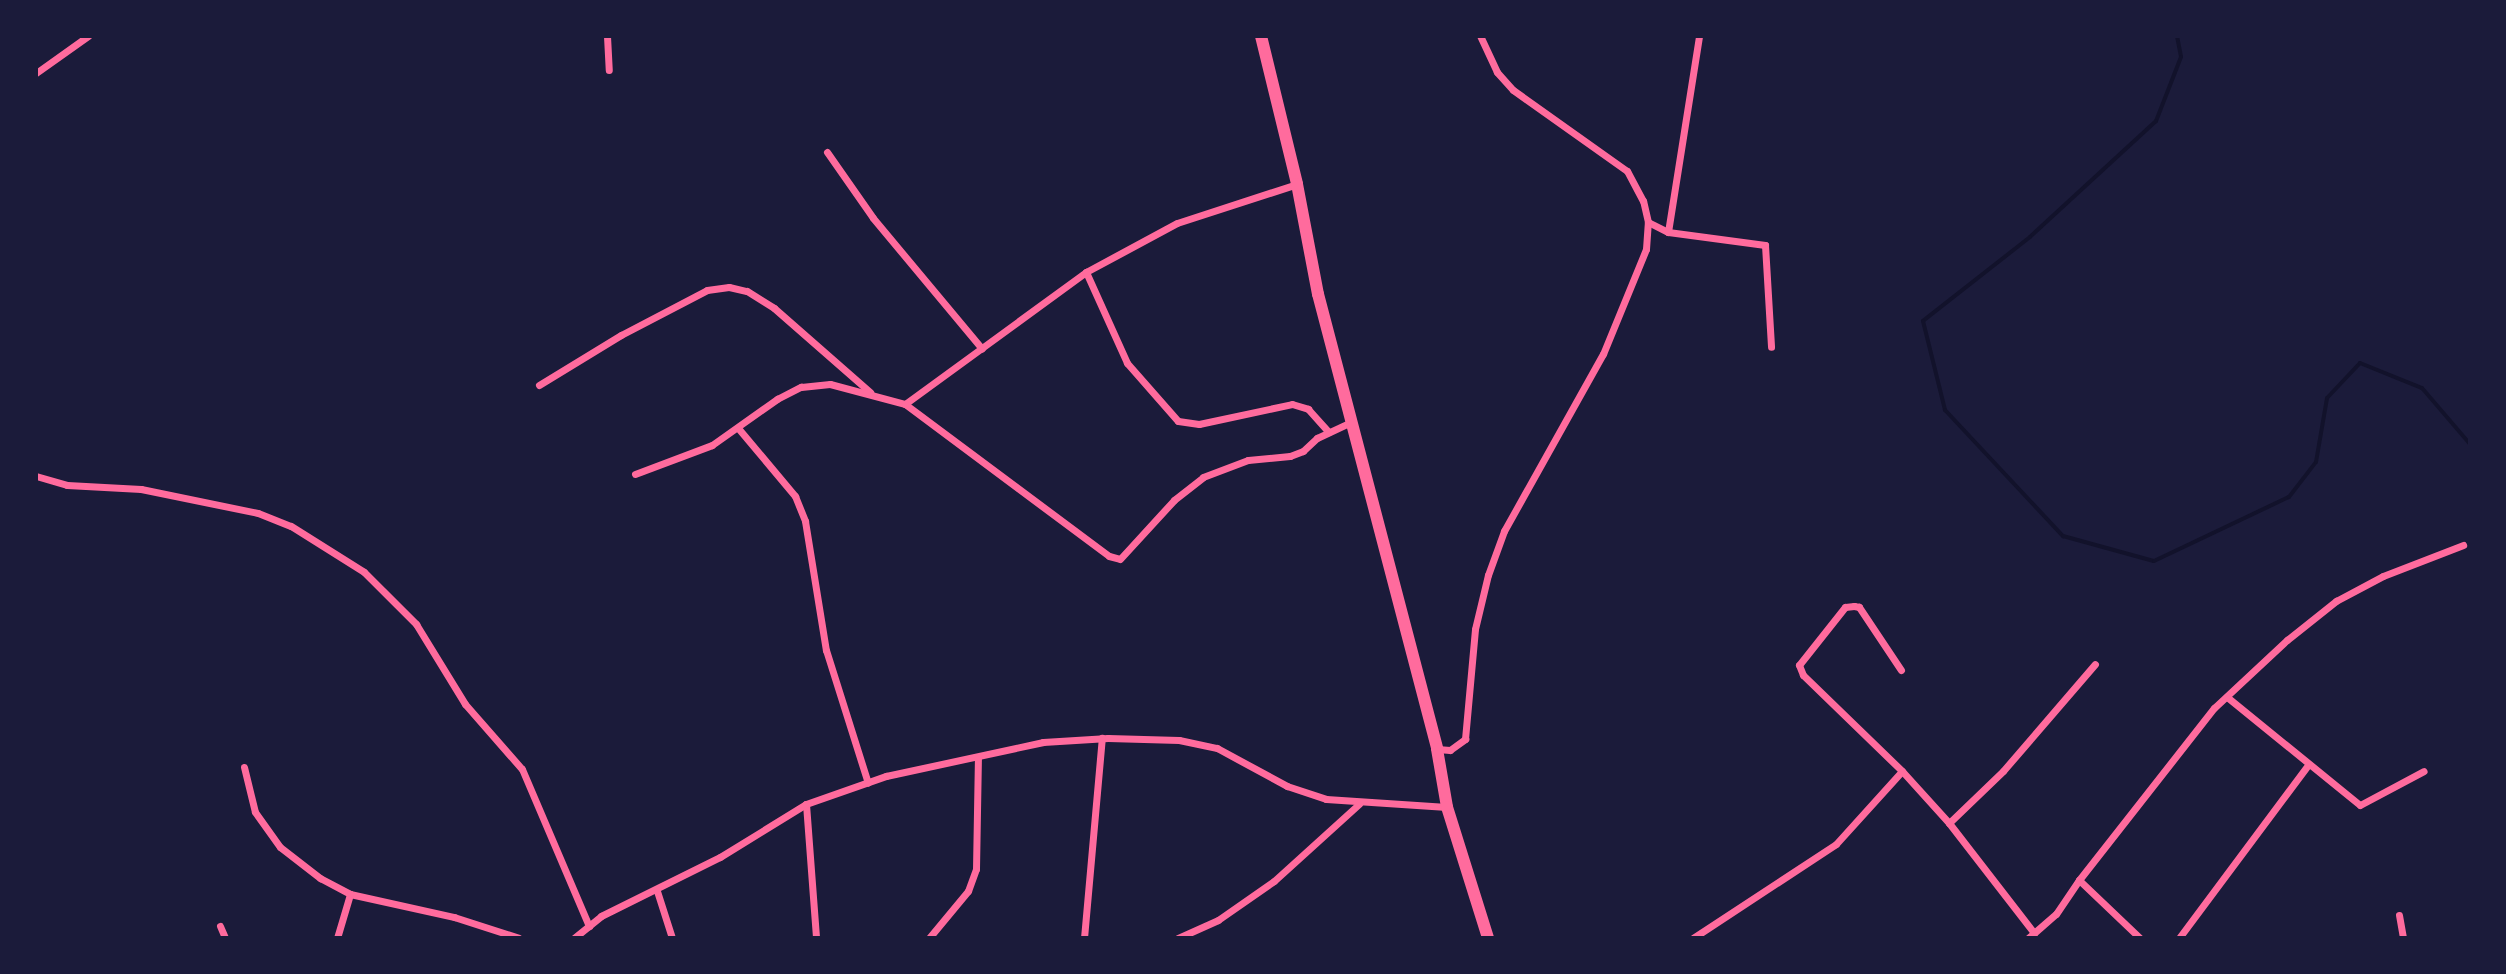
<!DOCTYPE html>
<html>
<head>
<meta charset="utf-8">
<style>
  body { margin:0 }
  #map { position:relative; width:2506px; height:974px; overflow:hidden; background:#1b1b3a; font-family:"Fira Sans",sans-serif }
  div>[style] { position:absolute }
  .stream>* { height:4px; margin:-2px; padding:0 2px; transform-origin:2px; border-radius:2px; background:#12122b }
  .minor>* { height:7px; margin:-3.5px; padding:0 3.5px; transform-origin:3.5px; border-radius:3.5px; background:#ff6b9d }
  .trunk>* { height:12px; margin:-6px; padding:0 6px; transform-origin:6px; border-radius:6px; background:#ff6b9d }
  span { translate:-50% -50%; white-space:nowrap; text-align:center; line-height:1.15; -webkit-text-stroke:6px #1b1b3a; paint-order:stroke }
  .frame { position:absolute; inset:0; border:38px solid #1b1b3a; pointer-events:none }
</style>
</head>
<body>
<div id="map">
  <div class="stream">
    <i style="left:2177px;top:36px;width:21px;rotate:79deg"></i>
    <i style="left:2181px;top:57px;width:69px;rotate:111.3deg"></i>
    <i style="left:2156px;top:121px;width:171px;rotate:137.4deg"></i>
    <i style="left:2030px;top:237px;width:136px;rotate:141.9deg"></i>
    <i style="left:1923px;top:321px;width:92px;rotate:76.1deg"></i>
    <i style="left:1945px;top:410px;width:173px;rotate:46.9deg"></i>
    <i style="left:2063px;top:536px;width:94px;rotate:15.4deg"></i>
    <i style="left:2154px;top:561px;width:149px;rotate:-25.4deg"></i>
    <i style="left:2289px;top:497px;width:44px;rotate:-52.4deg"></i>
    <i style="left:2316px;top:462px;width:65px;rotate:-80.2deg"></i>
    <i style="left:2327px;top:398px;width:48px;rotate:-46.7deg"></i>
    <i style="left:2360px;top:363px;width:67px;rotate:22deg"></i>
    <i style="left:2422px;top:388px;width:74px;rotate:49.4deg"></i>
  </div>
  <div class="minor">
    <i style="left:607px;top:36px;width:34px;rotate:87deg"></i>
    <i style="left:36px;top:73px;width:64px;rotate:-35.4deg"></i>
    <i style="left:827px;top:152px;width:80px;rotate:55.1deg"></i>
    <i style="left:873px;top:218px;width:170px;rotate:50.2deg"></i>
    <i style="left:1648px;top:222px;width:22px;rotate:27deg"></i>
    <i style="left:1668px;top:232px;width:98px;rotate:7.6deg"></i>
    <i style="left:1765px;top:245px;width:102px;rotate:86.6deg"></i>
    <i style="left:1668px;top:232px;width:198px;rotate:-81deg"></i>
    <i style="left:1086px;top:272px;width:100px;rotate:65.7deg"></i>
    <i style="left:1127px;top:363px;width:77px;rotate:48.7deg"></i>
    <i style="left:1178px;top:421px;width:21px;rotate:8deg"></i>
    <i style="left:1199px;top:424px;width:95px;rotate:-12.1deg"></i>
    <i style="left:1292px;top:404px;width:17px;rotate:17deg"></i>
    <i style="left:1308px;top:409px;width:31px;rotate:48deg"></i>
    <i style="left:539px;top:385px;width:96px;rotate:-31.4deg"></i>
    <i style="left:621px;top:335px;width:97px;rotate:-27.6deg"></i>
    <i style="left:707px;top:290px;width:22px;rotate:-8deg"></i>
    <i style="left:729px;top:287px;width:18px;rotate:13deg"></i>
    <i style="left:747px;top:291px;width:32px;rotate:32deg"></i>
    <i style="left:774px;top:308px;width:128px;rotate:41.2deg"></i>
    <i style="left:905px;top:404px;width:254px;rotate:36.7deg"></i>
    <i style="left:1109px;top:556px;width:11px;rotate:15deg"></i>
    <i style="left:1120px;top:559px;width:80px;rotate:-47.5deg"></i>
    <i style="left:1174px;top:500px;width:37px;rotate:-38deg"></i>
    <i style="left:1203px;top:477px;width:48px;rotate:-20.7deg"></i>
    <i style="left:1248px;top:460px;width:42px;rotate:-5.4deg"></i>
    <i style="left:1290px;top:456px;width:14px;rotate:-21deg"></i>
    <i style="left:1303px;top:451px;width:19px;rotate:-43deg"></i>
    <i style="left:1317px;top:438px;width:38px;rotate:-25deg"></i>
    <i style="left:738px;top:428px;width:89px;rotate:50deg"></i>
    <i style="left:795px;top:496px;width:27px;rotate:68deg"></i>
    <i style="left:805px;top:521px;width:131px;rotate:80.8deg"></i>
    <i style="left:826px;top:650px;width:139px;rotate:72.5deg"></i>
    <i style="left:635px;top:474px;width:82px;rotate:-20.6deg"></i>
    <i style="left:712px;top:445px;width:80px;rotate:-35.3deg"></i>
    <i style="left:777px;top:399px;width:27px;rotate:-27deg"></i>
    <i style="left:801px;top:387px;width:29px;rotate:-6deg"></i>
    <i style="left:830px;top:384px;width:78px;rotate:14.9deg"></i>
    <i style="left:905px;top:404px;width:224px;rotate:-36.1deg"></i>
    <i style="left:1086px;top:272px;width:103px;rotate:-28.3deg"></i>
    <i style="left:1177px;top:223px;width:126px;rotate:-18deg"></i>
    <i style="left:36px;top:476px;width:32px;rotate:16deg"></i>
    <i style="left:67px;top:485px;width:74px;rotate:3.1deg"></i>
    <i style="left:141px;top:489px;width:119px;rotate:11.6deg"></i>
    <i style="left:258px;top:513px;width:35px;rotate:22deg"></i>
    <i style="left:291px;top:526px;width:86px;rotate:32.2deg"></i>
    <i style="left:364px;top:572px;width:74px;rotate:45deg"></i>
    <i style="left:416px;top:624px;width:94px;rotate:58.5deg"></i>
    <i style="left:465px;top:704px;width:86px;rotate:48.8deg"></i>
    <i style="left:522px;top:769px;width:171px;rotate:66.9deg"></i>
    <i style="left:1901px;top:670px;width:76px;rotate:-123.7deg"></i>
    <i style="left:1859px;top:607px;width:5px;rotate:-169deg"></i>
    <i style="left:1854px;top:606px;width:9px;rotate:174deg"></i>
    <i style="left:1845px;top:607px;width:74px;rotate:128.4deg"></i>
    <i style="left:1799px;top:665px;width:11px;rotate:68deg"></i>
    <i style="left:1803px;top:675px;width:138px;rotate:44.1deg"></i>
    <i style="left:1902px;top:771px;width:70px;rotate:47.9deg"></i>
    <i style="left:1949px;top:823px;width:139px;rotate:52.3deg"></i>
    <i style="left:2034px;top:933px;width:8px;rotate:140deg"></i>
    <i style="left:2227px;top:697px;width:171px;rotate:39.1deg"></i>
    <i style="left:2360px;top:805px;width:72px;rotate:-28deg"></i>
    <i style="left:1437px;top:749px;width:13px;rotate:4deg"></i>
    <i style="left:1450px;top:750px;width:19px;rotate:-36deg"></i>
    <i style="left:1465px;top:739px;width:110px;rotate:-84.8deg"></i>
    <i style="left:1475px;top:629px;width:56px;rotate:-76.5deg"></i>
    <i style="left:1488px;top:575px;width:47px;rotate:-70deg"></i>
    <i style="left:1504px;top:531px;width:203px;rotate:-60.8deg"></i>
    <i style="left:1603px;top:354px;width:113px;rotate:-67.7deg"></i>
    <i style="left:1646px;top:249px;width:27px;rotate:-86deg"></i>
    <i style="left:1648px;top:222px;width:22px;rotate:-103deg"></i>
    <i style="left:1643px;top:201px;width:34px;rotate:-118deg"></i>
    <i style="left:1627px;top:171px;width:140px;rotate:-144.6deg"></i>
    <i style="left:1513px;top:90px;width:24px;rotate:-132deg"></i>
    <i style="left:1497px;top:72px;width:40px;rotate:-115deg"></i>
    <i style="left:244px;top:767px;width:46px;rotate:76.3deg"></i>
    <i style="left:255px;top:812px;width:43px;rotate:54.5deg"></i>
    <i style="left:280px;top:847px;width:51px;rotate:37.8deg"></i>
    <i style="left:320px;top:878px;width:34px;rotate:28deg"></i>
    <i style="left:350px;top:894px;width:107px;rotate:12.5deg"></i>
    <i style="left:454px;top:917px;width:68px;rotate:17.9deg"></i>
    <i style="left:806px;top:804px;width:134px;rotate:85.7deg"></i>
    <i style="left:1949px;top:823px;width:75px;rotate:-43.9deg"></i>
    <i style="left:2003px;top:771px;width:141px;rotate:-49.3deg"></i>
    <i style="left:2079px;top:880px;width:219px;rotate:-51.9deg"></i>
    <i style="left:2214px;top:708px;width:100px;rotate:-43deg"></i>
    <i style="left:2287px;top:640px;width:63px;rotate:-38.5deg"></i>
    <i style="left:2336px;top:601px;width:53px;rotate:-28deg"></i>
    <i style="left:2383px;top:576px;width:86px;rotate:-21.2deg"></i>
    <i style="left:657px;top:891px;width:49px;rotate:72.3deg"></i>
    <i style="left:2399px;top:915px;width:23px;rotate:80deg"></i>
    <i style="left:220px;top:926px;width:13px;rotate:67deg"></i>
    <i style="left:2034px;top:933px;width:29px;rotate:-41deg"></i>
    <i style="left:2056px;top:914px;width:41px;rotate:-55.9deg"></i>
    <i style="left:2079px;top:880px;width:84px;rotate:43.6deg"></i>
    <i style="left:337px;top:938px;width:46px;rotate:-73.5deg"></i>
    <i style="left:574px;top:938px;width:35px;rotate:-39deg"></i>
    <i style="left:601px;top:916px;width:133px;rotate:-26.4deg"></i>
    <i style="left:720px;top:857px;width:101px;rotate:-31.6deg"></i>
    <i style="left:806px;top:804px;width:85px;rotate:-19.3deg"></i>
    <i style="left:886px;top:776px;width:161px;rotate:-12.2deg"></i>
    <i style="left:1043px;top:742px;width:65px;rotate:-3.5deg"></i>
    <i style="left:1108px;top:738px;width:71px;rotate:1.6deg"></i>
    <i style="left:1179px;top:740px;width:39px;rotate:12deg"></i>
    <i style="left:1217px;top:748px;width:80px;rotate:28.5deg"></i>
    <i style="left:1287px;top:786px;width:41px;rotate:18.4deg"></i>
    <i style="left:1326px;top:799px;width:121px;rotate:3.8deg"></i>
    <i style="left:929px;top:938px;width:61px;rotate:-50.3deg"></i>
    <i style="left:968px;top:891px;width:23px;rotate:-70deg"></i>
    <i style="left:976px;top:869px;width:112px;rotate:-89deg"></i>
    <i style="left:1084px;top:938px;width:201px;rotate:-84.9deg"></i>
    <i style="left:1178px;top:938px;width:44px;rotate:-24.2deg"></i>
    <i style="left:1218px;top:920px;width:68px;rotate:-34.9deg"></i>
    <i style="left:1274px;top:881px;width:115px;rotate:-42.2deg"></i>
    <i style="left:1693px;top:938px;width:171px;rotate:-33.3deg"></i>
    <i style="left:1836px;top:844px;width:98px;rotate:-47.9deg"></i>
    <i style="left:2179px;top:938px;width:216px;rotate:-53.3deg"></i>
  </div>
  <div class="trunk">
    <i style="left:1261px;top:36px;width:152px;rotate:76.3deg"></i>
    <i style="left:1297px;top:184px;width:112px;rotate:79.2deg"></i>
    <i style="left:1318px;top:294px;width:470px;rotate:75.3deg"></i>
    <i style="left:1437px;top:749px;width:59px;rotate:80.2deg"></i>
    <i style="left:1447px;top:807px;width:137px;rotate:72.6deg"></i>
  </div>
  <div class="frame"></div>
</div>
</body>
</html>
